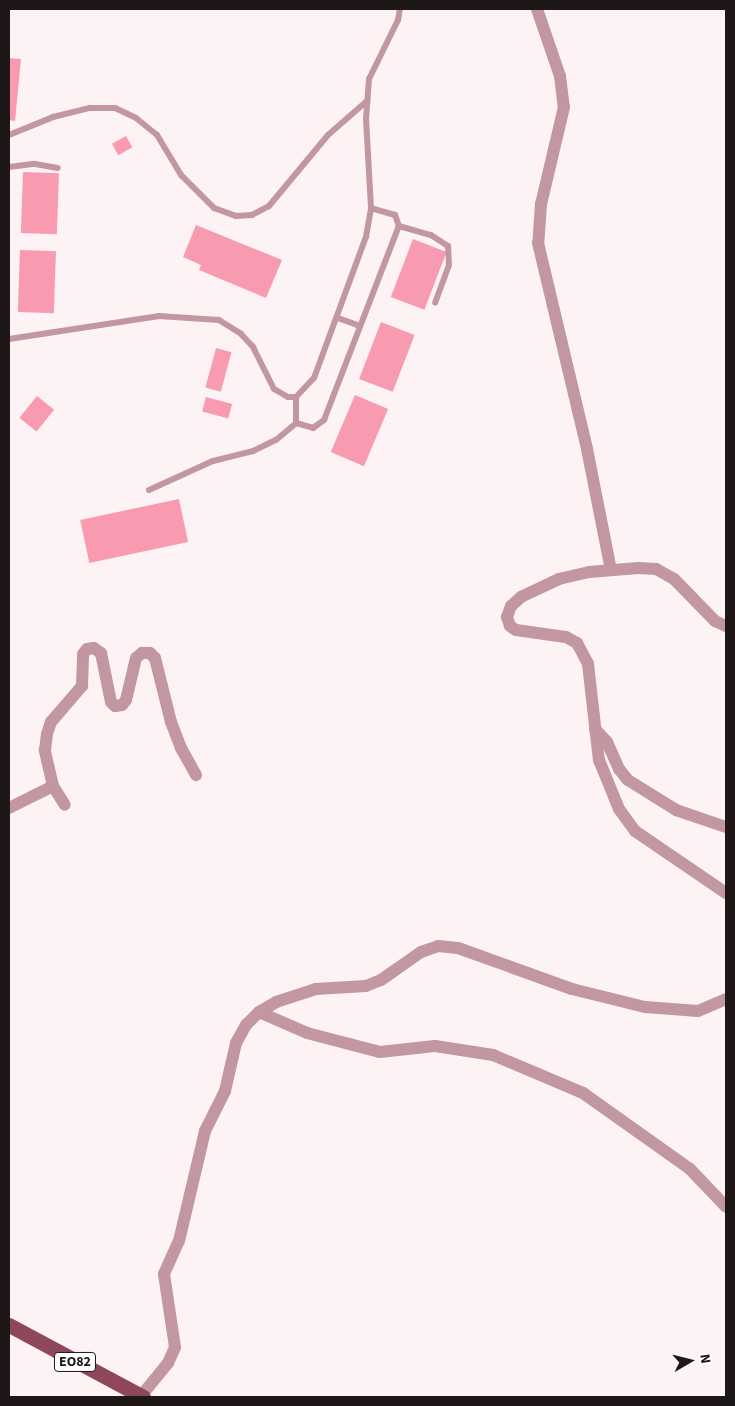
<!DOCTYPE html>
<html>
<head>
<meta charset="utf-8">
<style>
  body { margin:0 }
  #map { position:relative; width:735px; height:1406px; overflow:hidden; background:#fdf3f5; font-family:"Source Sans 3",sans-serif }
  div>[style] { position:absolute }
  .building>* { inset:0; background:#f89ab0; transform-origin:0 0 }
  .lane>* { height:6px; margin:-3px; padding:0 3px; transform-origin:3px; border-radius:3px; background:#c297a0 }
  .street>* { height:12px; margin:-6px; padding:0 6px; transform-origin:6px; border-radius:6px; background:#c297a0 }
  .primary>* { height:15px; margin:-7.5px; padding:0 7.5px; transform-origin:7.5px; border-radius:7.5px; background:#8f485a }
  span { translate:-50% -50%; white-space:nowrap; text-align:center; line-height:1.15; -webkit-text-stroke:4px #fff; paint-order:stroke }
  .shield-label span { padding:1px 4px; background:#fff; border:1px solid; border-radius:4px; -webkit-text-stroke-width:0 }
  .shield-label { font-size:14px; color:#1d1718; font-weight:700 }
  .frame { position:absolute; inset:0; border:10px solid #1d1718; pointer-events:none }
  .north { position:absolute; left:665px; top:1336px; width:50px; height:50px; -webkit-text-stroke:4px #fff; paint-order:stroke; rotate:82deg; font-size:14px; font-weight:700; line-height:20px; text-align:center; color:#1d1718 }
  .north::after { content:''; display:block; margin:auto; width:18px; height:22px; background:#1d1718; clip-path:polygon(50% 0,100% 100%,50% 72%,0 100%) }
</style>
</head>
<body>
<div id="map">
  <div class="building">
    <i style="clip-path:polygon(9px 58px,21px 59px,15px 121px,9px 120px)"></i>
    <i style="left:126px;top:136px;width:13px;height:16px;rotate:61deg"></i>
    <i style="left:23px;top:172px;width:36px;height:61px;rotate:2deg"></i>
    <i style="clip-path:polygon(196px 225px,282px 260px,266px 298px,199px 270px,201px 265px,183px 257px)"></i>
    <i style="left:413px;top:239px;width:36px;height:62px;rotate:21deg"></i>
    <i style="left:20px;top:250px;width:36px;height:62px;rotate:2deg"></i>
    <i style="left:381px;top:322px;width:36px;height:61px;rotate:21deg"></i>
    <i style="left:216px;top:348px;width:16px;height:41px;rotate:15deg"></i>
    <i style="left:355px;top:395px;width:36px;height:62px;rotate:23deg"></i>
    <i style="left:37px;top:396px;width:22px;height:28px;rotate:39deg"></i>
    <i style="left:206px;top:397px;width:27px;height:15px;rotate:15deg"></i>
    <i style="left:179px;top:499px;width:44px;height:101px;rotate:78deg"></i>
  </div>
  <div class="lane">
    <i style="left:9px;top:135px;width:48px;rotate:-22.2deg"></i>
    <i style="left:53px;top:117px;width:38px;rotate:-14deg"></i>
    <i style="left:90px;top:108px;width:25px"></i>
    <i style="left:115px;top:108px;width:23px;rotate:25deg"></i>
    <i style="left:136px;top:118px;width:27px;rotate:39deg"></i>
    <i style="left:157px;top:135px;width:47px;rotate:59deg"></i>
    <i style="left:181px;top:175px;width:47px;rotate:45deg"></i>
    <i style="left:214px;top:208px;width:23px;rotate:20deg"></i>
    <i style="left:236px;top:216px;width:16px;rotate:-4deg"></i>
    <i style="left:252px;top:215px;width:19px;rotate:-28deg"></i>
    <i style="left:269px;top:206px;width:92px;rotate:-50.3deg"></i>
    <i style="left:328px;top:135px;width:52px;rotate:-41.1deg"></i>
    <i style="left:9px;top:167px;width:26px;rotate:-7deg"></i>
    <i style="left:35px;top:164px;width:23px;rotate:10deg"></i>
    <i style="left:399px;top:226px;width:33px;rotate:16deg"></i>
    <i style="left:431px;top:235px;width:20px;rotate:33deg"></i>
    <i style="left:448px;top:246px;width:19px;rotate:87deg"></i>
    <i style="left:449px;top:265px;width:40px;rotate:110.2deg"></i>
    <i style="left:338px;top:318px;width:23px;rotate:20deg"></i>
    <i style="left:9px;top:339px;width:152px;rotate:-8.7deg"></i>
    <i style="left:159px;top:316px;width:60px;rotate:3.8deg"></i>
    <i style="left:219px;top:320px;width:26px;rotate:32deg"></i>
    <i style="left:241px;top:334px;width:18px;rotate:47deg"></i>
    <i style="left:253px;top:347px;width:47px;rotate:63.4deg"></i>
    <i style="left:274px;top:389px;width:16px;rotate:30deg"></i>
    <i style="left:288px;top:397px;width:8px"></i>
    <i style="left:296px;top:397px;width:26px;rotate:-47deg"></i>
    <i style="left:314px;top:378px;width:150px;rotate:-69.8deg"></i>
    <i style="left:366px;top:237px;width:29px;rotate:-80deg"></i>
    <i style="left:371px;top:208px;width:89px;rotate:-93.2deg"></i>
    <i style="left:366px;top:119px;width:40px;rotate:-85.7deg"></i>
    <i style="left:369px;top:79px;width:66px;rotate:-63.8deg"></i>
    <i style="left:398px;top:20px;width:11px;rotate:-80deg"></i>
    <i style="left:296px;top:397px;width:26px;rotate:90deg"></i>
    <i style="left:149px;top:490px;width:70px;rotate:-24.4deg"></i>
    <i style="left:213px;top:461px;width:41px;rotate:-14deg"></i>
    <i style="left:253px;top:451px;width:25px;rotate:-26deg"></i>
    <i style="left:276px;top:440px;width:26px;rotate:-40deg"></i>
    <i style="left:296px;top:423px;width:18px;rotate:16deg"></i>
    <i style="left:313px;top:428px;width:14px;rotate:-36deg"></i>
    <i style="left:324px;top:420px;width:208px;rotate:-68.9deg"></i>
    <i style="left:399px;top:226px;width:12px;rotate:-110deg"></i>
    <i style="left:395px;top:215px;width:25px;rotate:-164deg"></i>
  </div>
  <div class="street">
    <i style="left:537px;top:9px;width:71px;rotate:71.1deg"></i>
    <i style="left:560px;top:76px;width:31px;rotate:83deg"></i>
    <i style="left:564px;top:107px;width:100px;rotate:103.3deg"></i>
    <i style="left:541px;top:204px;width:39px;rotate:94deg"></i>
    <i style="left:538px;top:243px;width:212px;rotate:76.6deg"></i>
    <i style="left:587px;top:449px;width:123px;rotate:78.8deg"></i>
    <i style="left:726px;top:626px;width:12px;rotate:-156deg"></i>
    <i style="left:715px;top:621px;width:59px;rotate:-134.3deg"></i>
    <i style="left:674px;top:579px;width:21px;rotate:-151deg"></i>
    <i style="left:656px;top:569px;width:18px;rotate:-177deg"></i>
    <i style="left:638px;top:568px;width:49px;rotate:175.3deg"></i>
    <i style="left:589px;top:572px;width:31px;rotate:167deg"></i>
    <i style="left:559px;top:579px;width:42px;rotate:154.7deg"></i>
    <i style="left:521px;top:597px;width:13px;rotate:138deg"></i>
    <i style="left:511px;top:606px;width:12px;rotate:110deg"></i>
    <i style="left:507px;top:617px;width:9px;rotate:72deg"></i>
    <i style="left:510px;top:626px;width:7px;rotate:34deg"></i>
    <i style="left:516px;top:630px;width:50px;rotate:8deg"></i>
    <i style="left:566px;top:637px;width:13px;rotate:29deg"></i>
    <i style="left:577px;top:643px;width:24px;rotate:62deg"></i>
    <i style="left:588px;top:664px;width:97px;rotate:83.5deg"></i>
    <i style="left:599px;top:760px;width:53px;rotate:67.8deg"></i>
    <i style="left:619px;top:809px;width:27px;rotate:54deg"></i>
    <i style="left:635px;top:831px;width:110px;rotate:34.3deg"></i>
    <i style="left:595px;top:729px;width:18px;rotate:47deg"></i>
    <i style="left:607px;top:742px;width:30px;rotate:66deg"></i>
    <i style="left:619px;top:769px;width:14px;rotate:51deg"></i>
    <i style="left:628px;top:780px;width:57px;rotate:32deg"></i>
    <i style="left:676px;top:810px;width:53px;rotate:18.8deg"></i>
    <i style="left:53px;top:786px;width:22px;rotate:58deg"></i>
    <i style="left:9px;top:808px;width:49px;rotate:-26.6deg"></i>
    <i style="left:53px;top:786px;width:37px;rotate:-103deg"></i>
    <i style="left:45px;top:750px;width:16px;rotate:-83deg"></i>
    <i style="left:47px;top:734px;width:13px;rotate:-72deg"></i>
    <i style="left:51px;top:722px;width:48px;rotate:-49.3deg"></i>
    <i style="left:82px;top:686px;width:32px;rotate:-88deg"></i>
    <i style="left:83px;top:654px;width:6px;rotate:-51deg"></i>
    <i style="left:87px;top:649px;width:7px;rotate:-8deg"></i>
    <i style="left:94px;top:648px;width:9px;rotate:36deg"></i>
    <i style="left:101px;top:653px;width:50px;rotate:78.5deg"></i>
    <i style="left:111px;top:702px;width:6px;rotate:45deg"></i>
    <i style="left:115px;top:706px;width:7px;rotate:-8deg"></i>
    <i style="left:122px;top:705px;width:6px;rotate:-51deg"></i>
    <i style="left:126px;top:700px;width:43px;rotate:-76.6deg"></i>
    <i style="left:136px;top:658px;width:8px;rotate:-40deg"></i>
    <i style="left:142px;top:653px;width:8px"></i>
    <i style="left:150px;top:653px;width:7px;rotate:45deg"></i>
    <i style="left:155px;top:658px;width:66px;rotate:76deg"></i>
    <i style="left:171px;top:722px;width:28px;rotate:69deg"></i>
    <i style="left:181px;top:748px;width:31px;rotate:61deg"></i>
    <i style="left:259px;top:1012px;width:52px;rotate:23.6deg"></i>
    <i style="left:307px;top:1033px;width:75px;rotate:14.6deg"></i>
    <i style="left:380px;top:1052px;width:55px;rotate:-6.2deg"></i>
    <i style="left:435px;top:1046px;width:59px;rotate:8.8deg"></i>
    <i style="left:493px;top:1055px;width:98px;rotate:22.9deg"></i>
    <i style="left:583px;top:1093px;width:131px;rotate:35.4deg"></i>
    <i style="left:690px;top:1169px;width:52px;rotate:46.5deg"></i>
    <i style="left:141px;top:1396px;width:43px;rotate:-50.7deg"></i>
    <i style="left:168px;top:1363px;width:17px;rotate:-66deg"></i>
    <i style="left:175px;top:1347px;width:74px;rotate:-98.6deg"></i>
    <i style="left:164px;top:1274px;width:36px;rotate:-66deg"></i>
    <i style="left:179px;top:1241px;width:113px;rotate:-76.7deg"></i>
    <i style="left:205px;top:1131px;width:45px;rotate:-63.4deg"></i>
    <i style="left:225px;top:1091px;width:49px;rotate:-77.1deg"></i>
    <i style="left:236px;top:1043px;width:21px;rotate:-61deg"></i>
    <i style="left:246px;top:1025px;width:18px;rotate:-45deg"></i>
    <i style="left:259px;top:1012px;width:20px;rotate:-30deg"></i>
    <i style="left:276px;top:1002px;width:42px;rotate:-18deg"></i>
    <i style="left:316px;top:989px;width:50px;rotate:-3.4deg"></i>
    <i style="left:366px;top:986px;width:16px;rotate:-22deg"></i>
    <i style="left:381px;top:980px;width:49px;rotate:-35deg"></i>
    <i style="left:421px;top:952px;width:18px;rotate:-19deg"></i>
    <i style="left:438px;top:946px;width:20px;rotate:6deg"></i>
    <i style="left:458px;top:948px;width:121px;rotate:19.8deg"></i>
    <i style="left:572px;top:989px;width:75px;rotate:13.9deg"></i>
    <i style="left:645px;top:1007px;width:53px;rotate:4.3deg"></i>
    <i style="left:698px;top:1011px;width:30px;rotate:-23deg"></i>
  </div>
  <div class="primary">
    <i style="left:9px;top:1325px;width:152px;rotate:28.2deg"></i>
  </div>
  <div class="shield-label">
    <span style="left:75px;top:1362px">ΕΟ82</span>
  </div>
  <div class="frame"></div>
  <div class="north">N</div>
</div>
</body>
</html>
